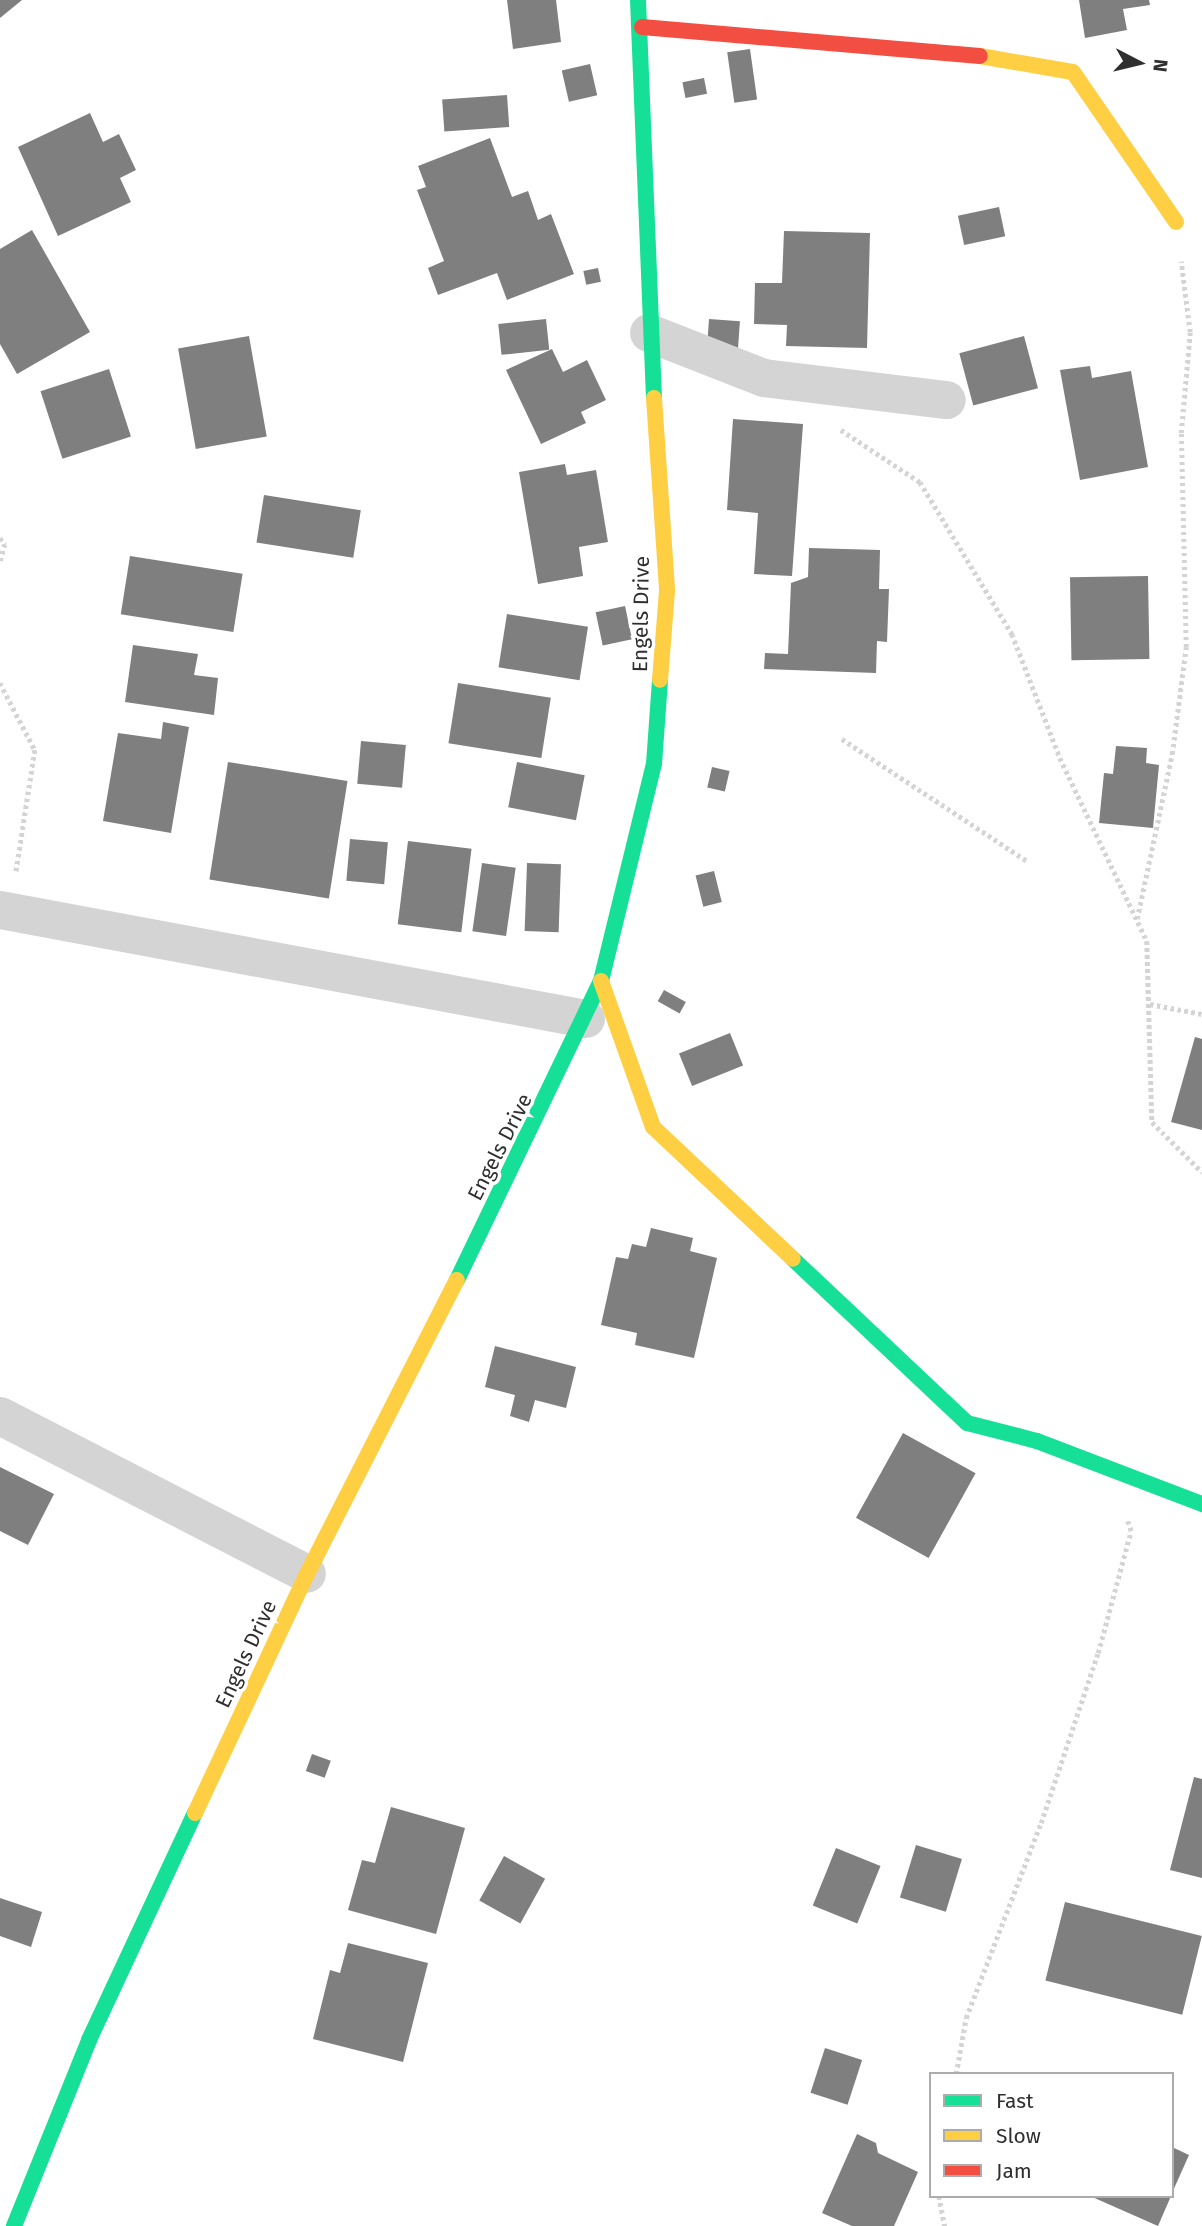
<!DOCTYPE html>
<html>
<head>
<meta charset="utf-8">
<style>
  body { margin:0 }
  #map { position:relative; width:1202px; height:2226px; overflow:hidden; background:#fff; font-family:"Fira Sans",sans-serif }
  div>[style] { position:absolute }
  .building>* { inset:0; background:#7f7f7f; transform-origin:0 0 }
  .path>* { height:4.5px; margin-top:-2.25px; transform-origin:0; background:repeating-linear-gradient(90deg,#d4d4d4 0 3.5px,transparent 0 7px) }
  .street>* { height:38px; margin:-19px; padding:0 19px; transform-origin:19px; border-radius:19px; background:#d4d4d4 }
  .fast>* { height:16px; margin:-8px; padding:0 8px; transform-origin:8px; border-radius:8px; background:#16e098 }
  .slow>* { height:16px; margin:-8px; padding:0 8px; transform-origin:8px; border-radius:8px; background:#ffcf43 }
  .jam>* { height:16px; margin:-8px; padding:0 8px; transform-origin:8px; border-radius:8px; background:#f24e42 }
  span { translate:-50% -50%; white-space:nowrap; text-align:center; line-height:1.15; -webkit-text-stroke:7px #fff; paint-order:stroke }
  .street-label { font-size:21px; color:#2f2f2f }
  .legend { position:absolute; left:929px; top:2072px; width:245px; height:126px; box-sizing:border-box; background:#fff; border:2px solid #acacac; margin:0; padding:9px 12px; list-style:none; font-size:21px; color:#2f2f2f }
  .legend li { display:flex; align-items:center; gap:14px; height:35px }
  .legend b { width:35px; border:2px solid #acacac }
  .north { position:absolute; left:1104px; top:28px; width:70px; height:70px; -webkit-text-stroke:5px #fff; paint-order:stroke; rotate:97deg; font-size:19px; font-weight:700; line-height:28px; text-align:center; color:#2f2f2f }
  .north::after { content:''; display:block; margin:auto; width:24px; height:32px; background:#2f2f2f; clip-path:polygon(50% 0,100% 100%,50% 72%,0 100%) }
</style>
</head>
<body>
<div id="map">
  <div class="building">
    <i style="clip-path:polygon(0 0,22px 0,0 18px)"></i>
    <i style="clip-path:polygon(507px 0,556px 0,561px 42px,513px 49px)"></i>
    <i style="clip-path:polygon(1079px 0,1149px 0,1150px 5px,1123px 9px,1127px 30px,1085px 38px)"></i>
    <i style="left:750px;top:49px;width:51px;height:23px;rotate:82deg"></i>
    <i style="left:590px;top:64px;width:32px;height:29px;rotate:77deg"></i>
    <i style="left:704px;top:78px;width:16px;height:22px;rotate:79deg"></i>
    <i style="left:507px;top:95px;width:32px;height:65px;rotate:86deg"></i>
    <i style="clip-path:polygon(90px 113px,103px 142px,119px 134px,136px 170px,120px 178px,131px 202px,58px 236px,18px 147px)"></i>
    <i style="clip-path:polygon(490px 138px,512px 197px,528px 191px,538px 220px,551px 214px,574px 274px,507px 300px,497px 273px,438px 295px,428px 268px,444px 261px,417px 190px,426px 187px,418px 166px)"></i>
    <i style="left:999px;top:207px;width:30px;height:42px;rotate:78deg"></i>
    <i style="clip-path:polygon(32px 230px,90px 332px,17px 374px,0 344px,0 249px)"></i>
    <i style="clip-path:polygon(784px 231px,870px 233px,867px 348px,786px 346px,787px 325px,754px 324px,755px 283px,782px 283px)"></i>
    <i style="left:598px;top:268px;width:14px;height:15px;rotate:78deg"></i>
    <i style="left:546px;top:319px;width:31px;height:48px;rotate:84deg"></i>
    <i style="left:709px;top:319px;width:31px;height:29px;rotate:4deg"></i>
    <i style="left:249px;top:336px;width:102px;height:72px;rotate:80deg"></i>
    <i style="left:1024px;top:336px;width:54px;height:67px;rotate:75deg"></i>
    <i style="clip-path:polygon(552px 349px,563px 372px,587px 360px,606px 400px,581px 412px,586px 423px,541px 444px,506px 370px)"></i>
    <i style="clip-path:polygon(1090px 366px,1092px 378px,1131px 371px,1148px 467px,1080px 480px,1060px 370px)"></i>
    <i style="left:109px;top:369px;width:71px;height:72px;rotate:72deg"></i>
    <i style="clip-path:polygon(733px 419px,803px 424px,792px 576px,754px 574px,758px 513px,727px 510px)"></i>
    <i style="clip-path:polygon(565px 464px,567px 475px,596px 470px,608px 542px,579px 547px,583px 576px,538px 584px,519px 472px)"></i>
    <i style="left:264px;top:495px;width:98px;height:48px;rotate:9deg"></i>
    <i style="clip-path:polygon(809px 548px,880px 550px,879px 589px,889px 589px,887px 642px,877px 641px,876px 673px,764px 669px,765px 653px,788px 654px,791px 583px,808px 577px)"></i>
    <i style="left:130px;top:556px;width:114px;height:59px;rotate:9deg"></i>
    <i style="left:1148px;top:576px;width:83px;height:78px;rotate:89deg"></i>
    <i style="left:625px;top:606px;width:34px;height:30px;rotate:78deg"></i>
    <i style="left:507px;top:614px;width:82px;height:54px;rotate:9deg"></i>
    <i style="clip-path:polygon(133px 645px,198px 654px,194px 675px,218px 678px,214px 715px,125px 702px)"></i>
    <i style="left:458px;top:683px;width:94px;height:61px;rotate:9deg"></i>
    <i style="clip-path:polygon(163px 722px,189px 727px,171px 833px,103px 821px,118px 733px,161px 739px)"></i>
    <i style="left:361px;top:741px;width:45px;height:43px;rotate:5deg"></i>
    <i style="clip-path:polygon(1116px 746px,1147px 748px,1146px 763px,1159px 765px,1153px 828px,1099px 823px,1104px 773px,1113px 774px)"></i>
    <i style="left:228px;top:762px;width:121px;height:119px;rotate:9deg"></i>
    <i style="left:517px;top:762px;width:69px;height:46px;rotate:11deg"></i>
    <i style="left:712px;top:767px;width:18px;height:21px;rotate:13deg"></i>
    <i style="left:350px;top:839px;width:38px;height:42px;rotate:5deg"></i>
    <i style="left:408px;top:841px;width:64px;height:84px;rotate:7deg"></i>
    <i style="left:482px;top:863px;width:34px;height:69px;rotate:8deg"></i>
    <i style="left:527px;top:863px;width:34px;height:68px;rotate:2deg"></i>
    <i style="left:714px;top:871px;width:32px;height:19px;rotate:76deg"></i>
    <i style="left:664px;top:990px;width:25px;height:13px;rotate:29deg"></i>
    <i style="left:730px;top:1033px;width:35px;height:55px;rotate:68deg"></i>
    <i style="clip-path:polygon(1195px 1037px,1202px 1039px,1202px 1130px,1171px 1122px)"></i>
    <i style="clip-path:polygon(651px 1228px,693px 1238px,690px 1251px,717px 1258px,694px 1358px,635px 1345px,637px 1333px,601px 1325px,616px 1257px,628px 1259px,632px 1244px,646px 1247px)"></i>
    <i style="clip-path:polygon(495px 1346px,576px 1367px,566px 1408px,535px 1400px,529px 1422px,510px 1416px,515px 1395px,485px 1387px)"></i>
    <i style="left:903px;top:1433px;width:83px;height:97px;rotate:29deg"></i>
    <i style="clip-path:polygon(0 1467px,54px 1494px,28px 1545px,0 1531px)"></i>
    <i style="left:312px;top:1754px;width:20px;height:18px;rotate:20deg"></i>
    <i style="clip-path:polygon(1194px 1777px,1202px 1779px,1202px 1878px,1170px 1870px)"></i>
    <i style="clip-path:polygon(391px 1807px,465px 1828px,436px 1934px,348px 1910px,362px 1860px,375px 1863px)"></i>
    <i style="left:916px;top:1845px;width:48px;height:55px;rotate:17deg"></i>
    <i style="left:836px;top:1848px;width:48px;height:62px;rotate:22deg"></i>
    <i style="left:504px;top:1856px;width:47px;height:51px;rotate:29deg"></i>
    <i style="clip-path:polygon(0 1898px,42px 1912px,31px 1947px,0 1936px)"></i>
    <i style="left:1065px;top:1902px;width:141px;height:81px;rotate:14deg"></i>
    <i style="clip-path:polygon(348px 1943px,428px 1963px,403px 2062px,313px 2039px,330px 1970px,340px 1973px)"></i>
    <i style="left:825px;top:2048px;width:39px;height:47px;rotate:18deg"></i>
    <i style="clip-path:polygon(857px 2134px,876px 2143px,878px 2153px,918px 2172px,894px 2226px,852px 2226px,822px 2213px)"></i>
    <i style="clip-path:polygon(1172px 2147px,1189px 2155px,1172px 2193px)"></i>
    <i style="clip-path:polygon(1090px 2196px,1171px 2196px,1158px 2226px)"></i>
  </div>
  <div class="path">
    <i style="left:841px;top:430px;width:95px;rotate:33.4deg"></i>
    <i style="left:920px;top:482px;width:178px;rotate:58.8deg"></i>
    <i style="left:1012px;top:634px;width:133px;rotate:68.8deg"></i>
    <i style="left:1060px;top:758px;width:203px;rotate:64.6deg"></i>
    <i style="left:1147px;top:941px;width:181px;rotate:88.4deg"></i>
    <i style="left:1152px;top:1122px;width:71px;rotate:45deg"></i>
    <i style="left:0;top:538px;width:8px;rotate:50deg"></i>
    <i style="left:5px;top:544px;width:20px;rotate:105deg"></i>
    <i style="left:0;top:683px;width:76px;rotate:62.4deg"></i>
    <i style="left:35px;top:750px;width:124px;rotate:98.8deg"></i>
    <i style="left:842px;top:739px;width:222px;rotate:33.4deg"></i>
    <i style="left:1137px;top:919px;width:169px;rotate:-78deg"></i>
    <i style="left:1172px;top:754px;width:108px;rotate:-82.5deg"></i>
    <i style="left:1186px;top:647px;width:214px;rotate:-91.3deg"></i>
    <i style="left:1181px;top:433px;width:101px;rotate:-84.9deg"></i>
    <i style="left:1190px;top:332px;width:71px;rotate:-97.3deg"></i>
    <i style="left:1150px;top:1004px;width:53px;rotate:10.9deg"></i>
    <i style="left:956px;top:2074px;width:57px;rotate:-79.9deg"></i>
    <i style="left:966px;top:2018px;width:209px;rotate:-69deg"></i>
    <i style="left:1041px;top:1823px;width:179px;rotate:-71.5deg"></i>
    <i style="left:1098px;top:1653px;width:126px;rotate:-74.9deg"></i>
    <i style="left:1131px;top:1531px;width:12px;rotate:-110deg"></i>
    <i style="left:939px;top:2196px;width:31px;rotate:79deg"></i>
  </div>
  <div class="street">
    <i style="left:649px;top:333px;width:123px;rotate:21.4deg"></i>
    <i style="left:764px;top:378px;width:184px;rotate:6.9deg"></i>
    <i style="left:0;top:910px;width:596px;rotate:10.54deg"></i>
    <i style="left:0;top:1416px;width:345px;rotate:27.2deg"></i>
  </div>
  <div class="fast">
    <i style="left:638px;top:0;width:398px;rotate:87.7deg"></i>
    <i style="left:793px;top:1259px;width:239px;rotate:43.3deg"></i>
    <i style="left:967px;top:1423px;width:72px;rotate:14.4deg"></i>
    <i style="left:1037px;top:1441px;width:177px;rotate:20.9deg"></i>
    <i style="left:457px;top:1280px;width:332px;rotate:-64.3deg"></i>
    <i style="left:601px;top:981px;width:223px;rotate:-76.3deg"></i>
    <i style="left:654px;top:764px;width:84px;rotate:-85.9deg"></i>
    <i style="left:14px;top:2226px;width:201px;rotate:-68deg"></i>
    <i style="left:89px;top:2040px;width:251px;rotate:-65deg"></i>
  </div>
  <div class="slow">
    <i style="left:980px;top:56px;width:94px;rotate:9.8deg"></i>
    <i style="left:1073px;top:72px;width:182px;rotate:55.5deg"></i>
    <i style="left:654px;top:398px;width:193px;rotate:86.1deg"></i>
    <i style="left:667px;top:591px;width:89px;rotate:94.5deg"></i>
    <i style="left:601px;top:981px;width:155px;rotate:70.4deg"></i>
    <i style="left:653px;top:1127px;width:192px;rotate:43.3deg"></i>
    <i style="left:195px;top:1813px;width:264px;rotate:-64.9deg"></i>
    <i style="left:307px;top:1574px;width:330px;rotate:-63deg"></i>
  </div>
  <div class="jam">
    <i style="left:642px;top:27px;width:339px;rotate:4.9deg"></i>
  </div>
  <div class="street-label">
    <span style="left:641px;top:614px;rotate:-89deg">Engels Drive</span>
    <span style="left:500px;top:1147px;rotate:-63deg">Engels Drive</span>
    <span style="left:246px;top:1654px;rotate:-65deg">Engels Drive</span>
  </div>
  <ul class="legend">
  <li><b style="height:9px;background:#16e098"></b>Fast</li>
  <li><b style="height:9px;background:#ffcf43"></b>Slow</li>
  <li><b style="height:9px;background:#f24e42"></b>Jam</li>
  </ul>
  <div class="north">N</div>
</div>
</body>
</html>
